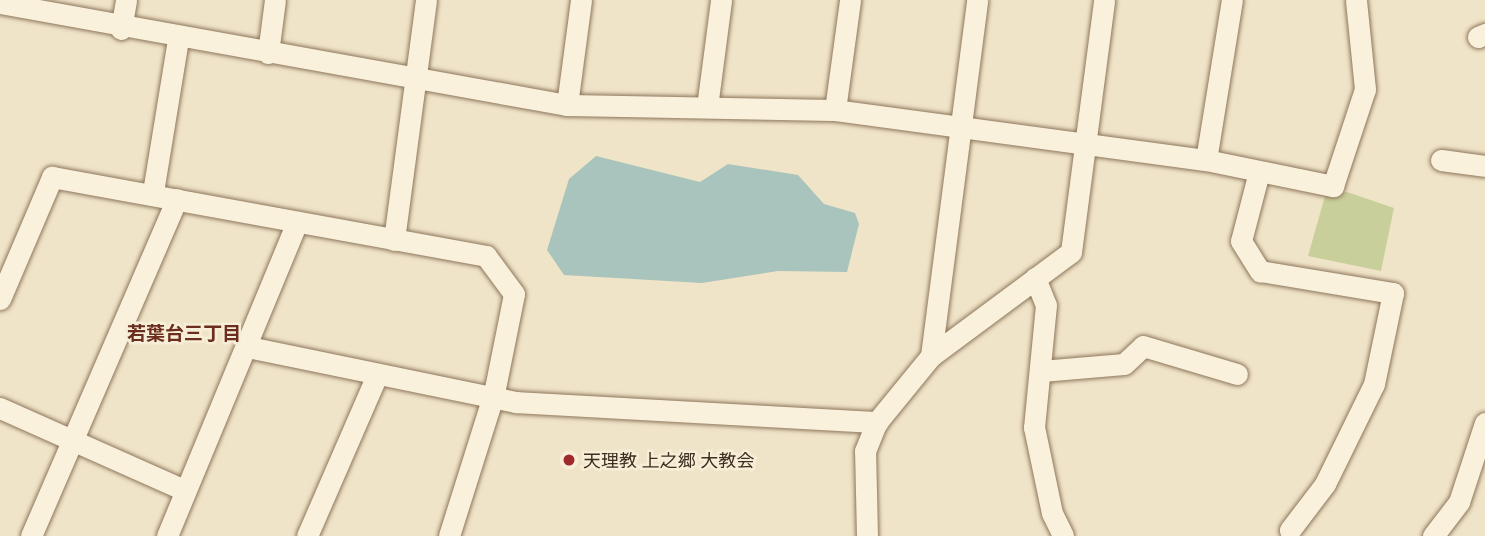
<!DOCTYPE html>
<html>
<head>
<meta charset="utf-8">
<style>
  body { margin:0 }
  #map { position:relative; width:1485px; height:536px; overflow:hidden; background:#f0e4c8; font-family:"Noto Serif","Noto Sans JP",serif }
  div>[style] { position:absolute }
  .green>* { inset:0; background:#c9cf9b }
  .water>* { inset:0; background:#a9c4bc }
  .roads { filter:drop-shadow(0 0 2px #8d765c) drop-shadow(0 0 2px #8d765c) }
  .minor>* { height:21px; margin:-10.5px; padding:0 10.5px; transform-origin:10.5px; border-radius:10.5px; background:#faf1dc }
  .dots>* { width:19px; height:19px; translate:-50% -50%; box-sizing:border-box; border:4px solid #f7eed8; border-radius:50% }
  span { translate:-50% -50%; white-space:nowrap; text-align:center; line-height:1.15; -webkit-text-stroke:5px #f7eed8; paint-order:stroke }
  .poi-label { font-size:18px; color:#3d2e20 }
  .left { translate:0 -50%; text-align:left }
  .neighbourhood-label { font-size:19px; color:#6b2e1e; font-weight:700 }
</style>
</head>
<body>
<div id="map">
  <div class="green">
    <i style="clip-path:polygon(1347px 192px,1394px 208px,1381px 271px,1308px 256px,1325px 196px)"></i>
  </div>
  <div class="water">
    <i style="clip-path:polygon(596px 156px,700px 182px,728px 164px,798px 175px,824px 204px,855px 213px,859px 224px,847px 272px,778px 271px,702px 283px,564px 275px,547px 250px,569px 179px)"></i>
  </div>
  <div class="roads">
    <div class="minor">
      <i style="left:0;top:3px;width:576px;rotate:10.2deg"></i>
      <i style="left:567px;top:105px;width:268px;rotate:1.1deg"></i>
      <i style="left:835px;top:110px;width:374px;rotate:7.7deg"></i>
      <i style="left:1206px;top:160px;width:130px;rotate:11.6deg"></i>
      <i style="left:1333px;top:186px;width:102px;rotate:-71.7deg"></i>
      <i style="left:1365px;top:89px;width:89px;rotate:-95.8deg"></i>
      <i style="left:121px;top:29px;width:29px;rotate:-80deg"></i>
      <i style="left:1478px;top:37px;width:8px;rotate:-23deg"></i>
      <i style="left:268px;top:53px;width:53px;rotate:-82.5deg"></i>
      <i style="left:567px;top:105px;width:106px;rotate:-82.4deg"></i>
      <i style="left:707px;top:107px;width:108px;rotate:-82.5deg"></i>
      <i style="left:835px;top:110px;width:111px;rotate:-82.2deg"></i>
      <i style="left:1206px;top:160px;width:162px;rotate:-80.8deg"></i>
      <i style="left:1441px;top:160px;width:44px;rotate:7.8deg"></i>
      <i style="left:1259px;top:172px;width:71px;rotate:104.6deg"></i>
      <i style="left:1241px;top:241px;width:36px;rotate:58deg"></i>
      <i style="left:1260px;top:271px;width:135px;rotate:9.4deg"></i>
      <i style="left:1393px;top:293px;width:93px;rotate:101.8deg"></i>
      <i style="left:1374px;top:384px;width:111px;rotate:116.1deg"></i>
      <i style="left:1325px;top:484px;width:58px;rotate:127.3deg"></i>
      <i style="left:153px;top:192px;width:155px;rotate:-80.7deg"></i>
      <i style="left:394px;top:240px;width:242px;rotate:-82.4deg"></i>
      <i style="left:1035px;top:278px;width:29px;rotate:68deg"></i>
      <i style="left:1046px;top:305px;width:123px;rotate:95.6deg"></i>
      <i style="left:1034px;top:427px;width:88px;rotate:78.2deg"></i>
      <i style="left:1052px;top:513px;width:25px;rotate:64deg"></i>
      <i style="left:0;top:299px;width:133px;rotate:-66.9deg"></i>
      <i style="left:52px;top:177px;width:441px;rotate:10.3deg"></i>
      <i style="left:486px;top:256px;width:47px;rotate:53.6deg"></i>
      <i style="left:514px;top:294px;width:101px;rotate:101.4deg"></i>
      <i style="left:494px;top:393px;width:150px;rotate:107.5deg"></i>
      <i style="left:248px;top:347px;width:274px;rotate:11.6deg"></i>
      <i style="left:516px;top:402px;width:362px;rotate:3.2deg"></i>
      <i style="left:931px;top:356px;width:359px;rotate:-82.6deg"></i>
      <i style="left:1041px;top:371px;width:83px;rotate:-4.8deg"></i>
      <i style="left:1124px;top:364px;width:26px;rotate:-43deg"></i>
      <i style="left:1143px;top:346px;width:98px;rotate:16.6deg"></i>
      <i style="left:0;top:408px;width:201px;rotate:24deg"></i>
      <i style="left:31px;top:536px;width:367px;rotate:-66.6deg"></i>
      <i style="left:167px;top:536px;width:340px;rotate:-67.5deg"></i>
      <i style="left:307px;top:536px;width:176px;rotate:-66.5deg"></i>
      <i style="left:867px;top:536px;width:85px;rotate:-91.3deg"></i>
      <i style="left:865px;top:451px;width:31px;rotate:-68deg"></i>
      <i style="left:877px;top:422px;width:85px;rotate:-50.7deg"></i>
      <i style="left:931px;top:356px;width:174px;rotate:-36.6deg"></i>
      <i style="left:1071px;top:252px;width:254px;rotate:-82.5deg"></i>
      <i style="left:1433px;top:536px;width:43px;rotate:-52.6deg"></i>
      <i style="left:1459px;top:502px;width:83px;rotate:-71.8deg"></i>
    </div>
  </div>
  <div class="dots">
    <i style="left:569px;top:460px;background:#9e2a2b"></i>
  </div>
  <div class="poi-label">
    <span class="left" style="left:583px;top:460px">天理教 上之郷 大教会</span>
  </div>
  <div class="neighbourhood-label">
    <span style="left:184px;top:334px">若葉台三丁目</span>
  </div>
</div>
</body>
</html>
